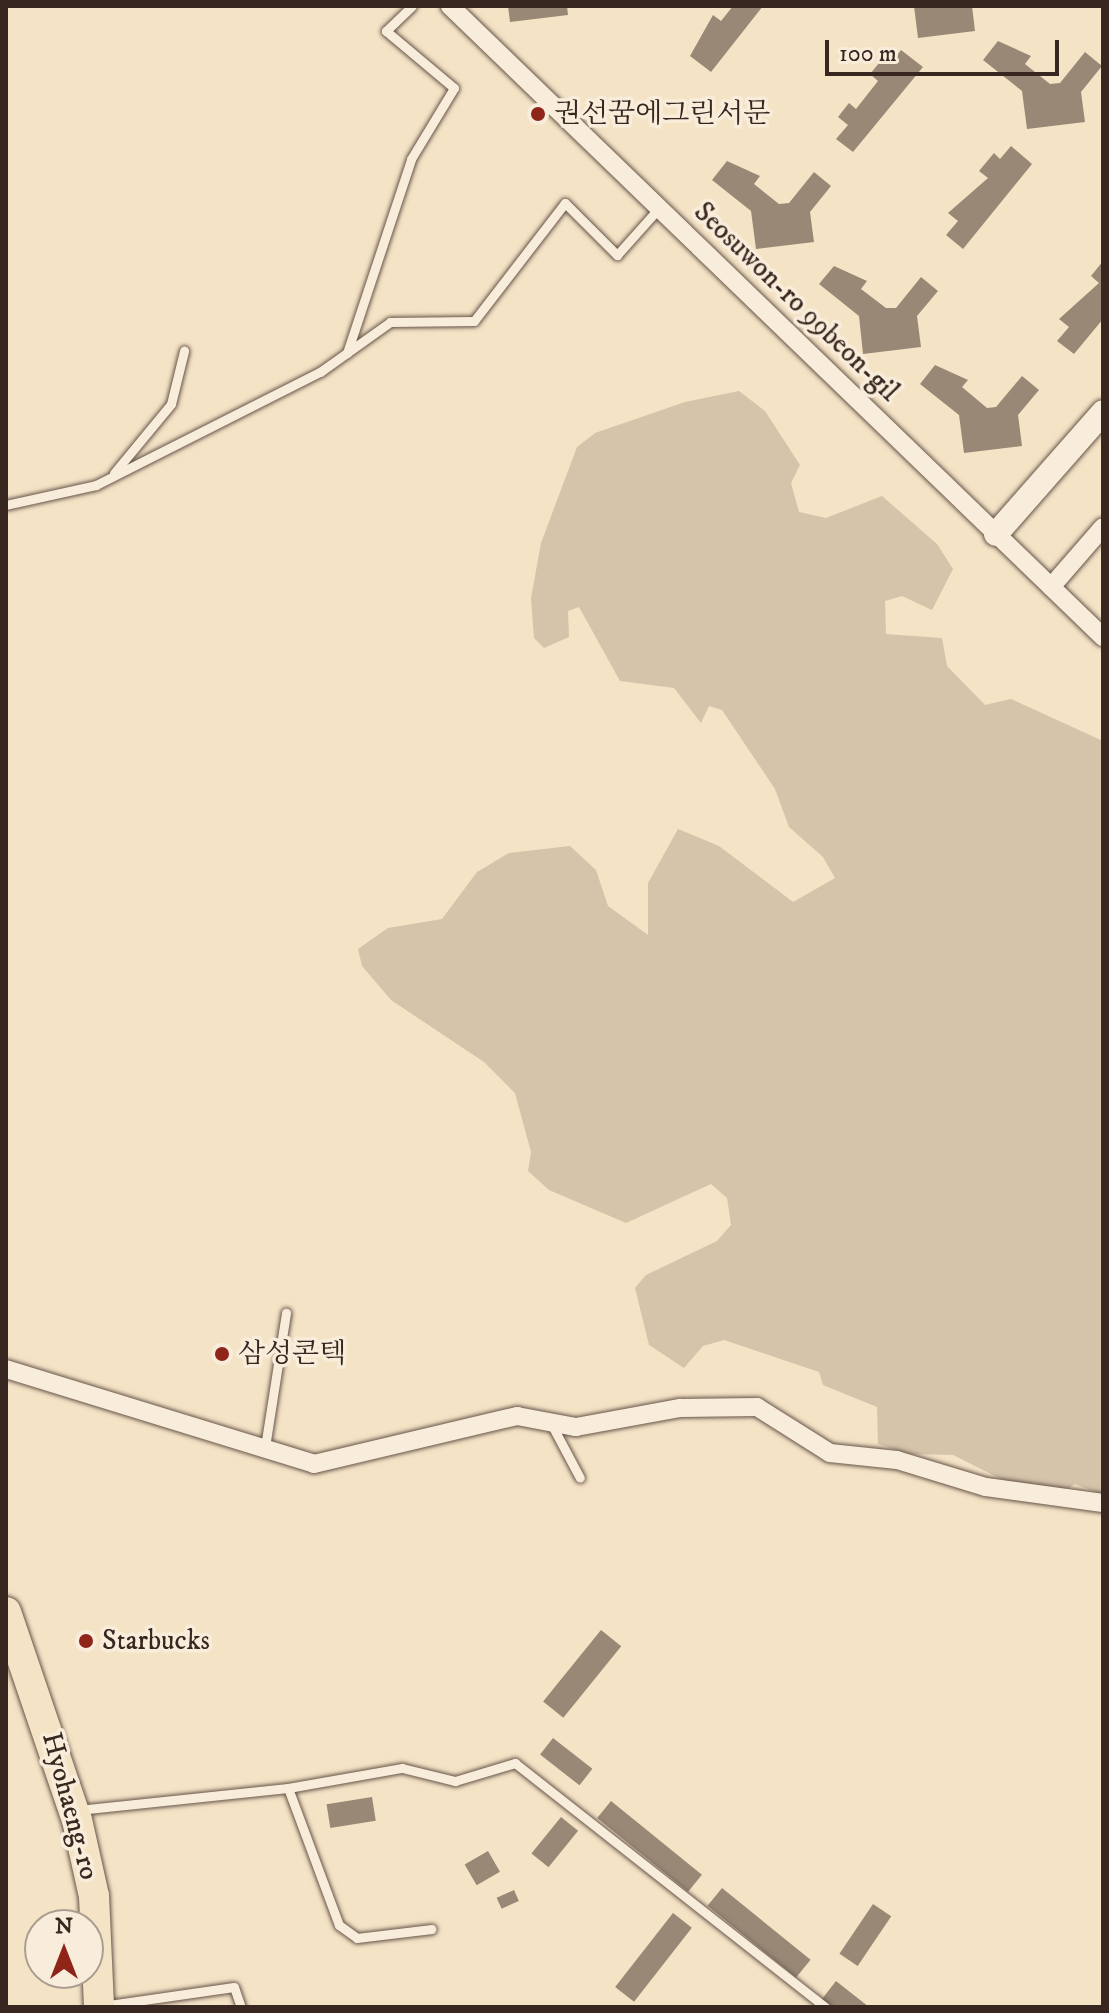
<!DOCTYPE html>
<html>
<head>
<meta charset="utf-8">
<style>
  body { margin:0 }
  #map { position:relative; width:1109px; height:2013px; overflow:hidden; background:#f5e3c6; font-family:"IM FELL DW Pica","Noto Serif KR",serif }
  div>[style] { position:absolute }
  .green>* { inset:0; background:#d5c3aa }
  .building>* { inset:0; background:#9a8876; transform-origin:0 0 }
  .roads { filter:drop-shadow(0 0 2px #67554a) drop-shadow(0 0 2px #67554a) }
  .service>* { height:9px; margin:-4.5px; padding:0 4.5px; transform-origin:4.5px; border-radius:4.5px; background:#f8edda }
  .minor>* { height:18px; margin:-9px; padding:0 9px; transform-origin:9px; border-radius:9px; background:#f8edda }
  .tertiary>* { height:24px; margin:-12px; padding:0 12px; transform-origin:12px; border-radius:12px; background:#f8edda }
  .primary>* { height:30px; margin:-15px; padding:0 15px; transform-origin:15px; border-radius:15px; background:#f5e3c6 }
  .dots>* { width:22px; height:22px; translate:-50% -50%; box-sizing:border-box; border:4px solid #f8edda; border-radius:50% }
  span { translate:-50% -50%; white-space:nowrap; text-align:center; line-height:1.15; -webkit-text-stroke:7px #f8edda; paint-order:stroke }
  .poi-label { font-size:28px; color:#382620 }
  .left { translate:0 -50%; text-align:left }
  .street-label { font-size:28px; color:#382620 }
  .frame { position:absolute; inset:0; border:8px solid #382620; pointer-events:none }
  .north { position:absolute; left:24px; top:1909px; width:80px; height:80px; box-sizing:border-box; background:#f8edda; border:2px solid #ab9d90; border-radius:50%; rotate:0deg; font-size:22px; font-weight:700; line-height:32px; text-align:center; color:#382620 }
  .north::after { content:''; display:block; margin:auto; width:28px; height:36px; background:#8f2418; clip-path:polygon(50% 0,100% 100%,50% 72%,0 100%) }
  .scale { position:absolute; left:825px; top:40px; width:234px; height:36px; box-sizing:border-box; border:4px solid #382620; border-top:0; padding-left:10px; font-size:24px; line-height:28px; white-space:nowrap; color:#382620; -webkit-text-stroke:6px #f8edda; paint-order:stroke }
</style>
</head>
<body>
<div id="map">
  <div class="green">
    <i style="clip-path:polygon(739px 391px,765px 411px,800px 465px,791px 483px,799px 512px,826px 518px,882px 496px,937px 544px,953px 569px,932px 610px,902px 596px,885px 601px,886px 634px,942px 638px,947px 666px,985px 705px,1011px 699px,1103px 741px,1103px 1495px,1075px 1484px,1061px 1493px,1009px 1483px,953px 1455px,909px 1454px,878px 1444px,877px 1407px,823px 1385px,819px 1372px,724px 1340px,703px 1346px,684px 1368px,649px 1345px,635px 1288px,646px 1275px,717px 1241px,731px 1225px,727px 1198px,711px 1184px,626px 1223px,549px 1190px,528px 1171px,531px 1152px,515px 1093px,484px 1062px,391px 1000px,362px 966px,358px 949px,388px 928px,442px 919px,477px 872px,509px 853px,570px 846px,596px 870px,608px 906px,648px 935px,648px 883px,678px 829px,719px 846px,793px 902px,835px 878px,823px 857px,789px 827px,775px 789px,722px 710px,709px 706px,701px 723px,674px 688px,620px 681px,579px 607px,568px 611px,569px 637px,544px 648px,534px 638px,531px 598px,541px 543px,577px 447px,595px 433px,685px 402px)"></i>
  </div>
  <div class="building">
    <i style="clip-path:polygon(508px 6px,567px 6px,568px 15px,510px 22px)"></i>
    <i style="clip-path:polygon(733px 6px,763px 6px,711px 72px,690px 56px,713px 15px,721px 21px)"></i>
    <i style="clip-path:polygon(914px 6px,972px 6px,975px 31px,918px 38px)"></i>
    <i style="clip-path:polygon(998px 41px,1031px 56px,1025px 64px,1050px 84px,1060px 83px,1085px 52px,1102px 66px,1081px 92px,1085px 122px,1027px 129px,1022px 91px,983px 60px)"></i>
    <i style="clip-path:polygon(901px 50px,923px 67px,853px 152px,836px 139px,848px 125px,838px 117px,849px 103px,856px 109px,878px 81px,870px 74px,884px 57px,891px 63px)"></i>
    <i style="clip-path:polygon(1011px 146px,1032px 164px,963px 249px,946px 235px,958px 221px,948px 213px,988px 178px,979px 171px,994px 153px,1000px 159px)"></i>
    <i style="clip-path:polygon(727px 161px,760px 176px,754px 184px,779px 204px,789px 203px,814px 172px,831px 186px,810px 212px,814px 242px,756px 249px,751px 211px,712px 180px)"></i>
    <i style="clip-path:polygon(1103px 261px,1103px 319px,1074px 354px,1057px 341px,1069px 327px,1059px 319px,1099px 283px,1091px 276px)"></i>
    <i style="clip-path:polygon(834px 266px,867px 281px,861px 289px,886px 308px,896px 308px,921px 277px,938px 291px,917px 316px,921px 347px,863px 354px,859px 316px,819px 284px)"></i>
    <i style="clip-path:polygon(935px 365px,968px 380px,962px 387px,987px 408px,996px 407px,1022px 376px,1039px 390px,1018px 415px,1022px 446px,964px 453px,959px 415px,920px 384px)"></i>
    <i style="left:601px;top:1630px;width:26px;height:92px;rotate:39deg"></i>
    <i style="left:553px;top:1738px;width:50px;height:21px;rotate:38deg"></i>
    <i style="left:372px;top:1797px;width:24px;height:46px;rotate:81deg"></i>
    <i style="left:611px;top:1801px;width:117px;height:22px;rotate:39deg"></i>
    <i style="left:561px;top:1817px;width:22px;height:47px;rotate:39deg"></i>
    <i style="left:488px;top:1851px;width:24px;height:27px;rotate:60deg"></i>
    <i style="left:722px;top:1888px;width:114px;height:23px;rotate:39deg"></i>
    <i style="left:514px;top:1890px;width:12px;height:19px;rotate:66deg"></i>
    <i style="left:873px;top:1904px;width:22px;height:60px;rotate:34deg"></i>
    <i style="left:673px;top:1913px;width:24px;height:94px;rotate:38deg"></i>
    <i style="clip-path:polygon(836px 1981px,869px 2007px,831px 2007px,822px 1999px)"></i>
  </div>
  <div class="roads">
    <div class="service">
      <i style="left:347px;top:353px;width:204px;rotate:-71.7deg"></i>
      <i style="left:411px;top:159px;width:83px;rotate:-58.8deg"></i>
      <i style="left:454px;top:88px;width:89px;rotate:-140deg"></i>
      <i style="left:386px;top:31px;width:36px;rotate:-44deg"></i>
      <i style="left:114px;top:473px;width:89px;rotate:-50.4deg"></i>
      <i style="left:171px;top:404px;width:55px;rotate:-76.2deg"></i>
      <i style="left:6px;top:505px;width:92px;rotate:-12.5deg"></i>
      <i style="left:96px;top:485px;width:251px;rotate:-26.8deg"></i>
      <i style="left:320px;top:372px;width:86px;rotate:-35.5deg"></i>
      <i style="left:390px;top:322px;width:84px;rotate:-0.7deg"></i>
      <i style="left:474px;top:321px;width:149px;rotate:-52.4deg"></i>
      <i style="left:565px;top:203px;width:74px;rotate:45deg"></i>
      <i style="left:617px;top:255px;width:63px;rotate:-48.2deg"></i>
      <i style="left:554px;top:1429px;width:55px;rotate:62deg"></i>
      <i style="left:265px;top:1447px;width:136px;rotate:-81.1deg"></i>
      <i style="left:288px;top:1788px;width:146px;rotate:69.6deg"></i>
      <i style="left:339px;top:1925px;width:22px;rotate:36deg"></i>
      <i style="left:357px;top:1938px;width:75px;rotate:-6.9deg"></i>
      <i style="left:78px;top:1810px;width:211px;rotate:-6deg"></i>
      <i style="left:288px;top:1788px;width:116px;rotate:-10deg"></i>
      <i style="left:402px;top:1768px;width:55px;rotate:13.8deg"></i>
      <i style="left:455px;top:1781px;width:63px;rotate:-16.7deg"></i>
      <i style="left:515px;top:1763px;width:395px;rotate:38.2deg"></i>
      <i style="left:102px;top:2006px;width:133px;rotate:-8.2deg"></i>
      <i style="left:234px;top:1987px;width:21px;rotate:71deg"></i>
    </div>
    <div class="minor">
      <i style="left:450px;top:6px;width:908px;rotate:44.02deg"></i>
      <i style="left:1051px;top:587px;width:79px;rotate:-49.1deg"></i>
      <i style="left:6px;top:1369px;width:322px;rotate:17.1deg"></i>
      <i style="left:314px;top:1464px;width:209px;rotate:-13.3deg"></i>
      <i style="left:517px;top:1416px;width:60px;rotate:10.6deg"></i>
      <i style="left:576px;top:1427px;width:106px;rotate:-10.4deg"></i>
      <i style="left:680px;top:1408px;width:77px;rotate:-0.7deg"></i>
      <i style="left:757px;top:1407px;width:86px;rotate:32.2deg"></i>
      <i style="left:830px;top:1453px;width:67px;rotate:6deg"></i>
      <i style="left:897px;top:1460px;width:93px;rotate:16.9deg"></i>
      <i style="left:986px;top:1487px;width:118px;rotate:7.8deg"></i>
    </div>
    <div class="tertiary">
      <i style="left:996px;top:534px;width:162px;rotate:-48.7deg"></i>
    </div>
    <div class="primary">
      <i style="left:6px;top:1612px;width:220px;rotate:71.2deg"></i>
      <i style="left:77px;top:1820px;width:78px;rotate:77.4deg"></i>
      <i style="left:94px;top:1896px;width:111px;rotate:87.4deg"></i>
    </div>
  </div>
  <div class="dots">
    <i style="left:538px;top:114px;background:#8f2418"></i>
    <i style="left:222px;top:1354px;background:#8f2418"></i>
    <i style="left:86px;top:1641px;background:#8f2418"></i>
  </div>
  <div class="poi-label">
    <span class="left" style="left:554px;top:114px">권선꿈에그린서문</span>
    <span class="left" style="left:238px;top:1354px">삼성콘텍</span>
    <span class="left" style="left:102px;top:1641px">Starbucks</span>
  </div>
  <div class="street-label">
    <span style="left:796px;top:302px;rotate:44deg">Seosuwon-ro 99beon-gil</span>
    <span style="left:70px;top:1806px;rotate:75deg">Hyohaeng-ro</span>
  </div>
  <div class="frame"></div>
  <div class="north">N</div>
  <div class="scale">100 m</div>
</div>
</body>
</html>
